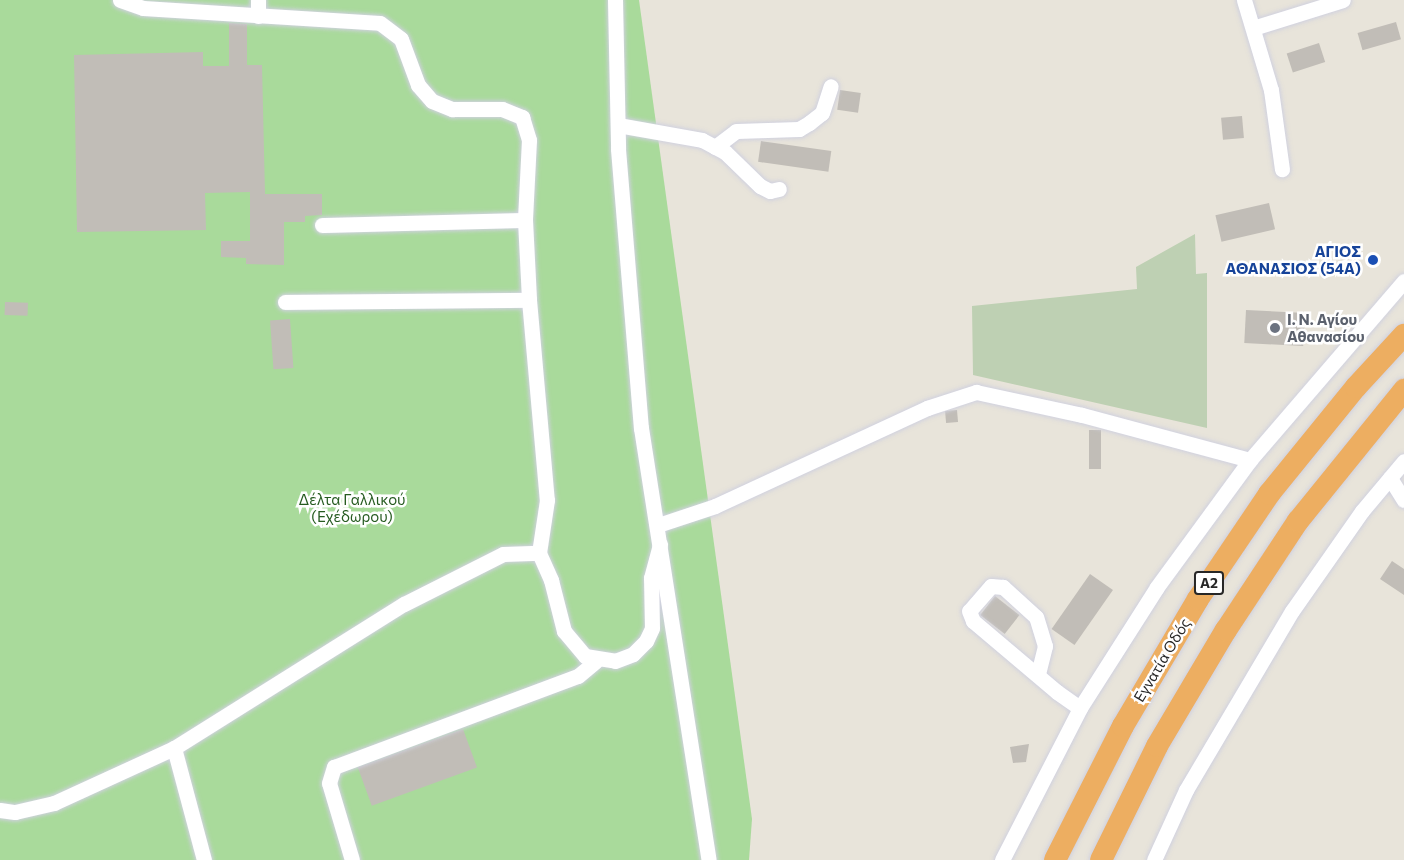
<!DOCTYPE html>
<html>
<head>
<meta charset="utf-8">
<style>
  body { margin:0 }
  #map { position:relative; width:1404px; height:860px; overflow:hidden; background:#e8e4da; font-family:Commissioner,sans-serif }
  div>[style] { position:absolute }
  .green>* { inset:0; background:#a9da9b }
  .cemetery>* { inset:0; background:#bed0b3 }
  .building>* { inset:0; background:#c1bdb7; transform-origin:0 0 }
  .roads { filter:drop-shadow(0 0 2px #d0d1df) drop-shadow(0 0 2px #d0d1df) }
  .minor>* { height:15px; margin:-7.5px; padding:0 7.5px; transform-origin:7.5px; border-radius:7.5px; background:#fff }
  .highway>* { height:22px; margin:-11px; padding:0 11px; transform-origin:11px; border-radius:11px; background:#edae61 }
  .dots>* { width:16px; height:16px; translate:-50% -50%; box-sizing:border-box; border:3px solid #fff; border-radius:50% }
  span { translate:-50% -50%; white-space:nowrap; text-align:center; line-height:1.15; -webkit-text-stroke:5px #fff; paint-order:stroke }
  .shield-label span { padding:2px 4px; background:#fff; border:2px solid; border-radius:4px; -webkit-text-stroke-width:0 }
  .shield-label { font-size:14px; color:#272727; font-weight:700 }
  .transit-label { font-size:15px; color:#164399; font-weight:700 }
  .right { translate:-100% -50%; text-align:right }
  .worship-label { font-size:15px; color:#5b616d; font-weight:700 }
  .left { translate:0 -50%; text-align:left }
  .park-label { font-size:15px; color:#265b20 }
  .street-label { font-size:15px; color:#272727 }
</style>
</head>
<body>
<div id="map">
  <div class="green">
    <i style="clip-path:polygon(0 0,639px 0,752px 819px,749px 860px,0 860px)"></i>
  </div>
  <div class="cemetery">
    <i style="clip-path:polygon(1195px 234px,1196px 274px,1207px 273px,1207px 428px,973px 375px,972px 306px,1137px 289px,1136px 267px)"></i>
  </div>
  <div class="building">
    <i style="left:1396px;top:22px;width:18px;height:40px;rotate:74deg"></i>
    <i style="clip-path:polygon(229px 23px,247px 24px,247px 65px,262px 65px,265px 194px,322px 194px,322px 215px,305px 216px,305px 222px,284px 222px,284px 265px,246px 264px,246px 258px,221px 257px,221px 241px,250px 241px,250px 192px,205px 193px,206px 230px,77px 232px,74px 55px,203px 52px,203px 66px,229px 66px)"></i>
    <i style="left:1319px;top:43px;width:20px;height:34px;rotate:72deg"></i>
    <i style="left:840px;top:90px;width:21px;height:20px;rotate:8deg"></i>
    <i style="left:1242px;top:116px;width:22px;height:21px;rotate:85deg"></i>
    <i style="left:761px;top:141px;width:71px;height:21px;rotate:8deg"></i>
    <i style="left:1269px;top:203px;width:27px;height:55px;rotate:77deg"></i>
    <i style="left:5px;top:302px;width:23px;height:13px;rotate:2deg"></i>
    <i style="left:1246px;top:310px;width:59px;height:33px;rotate:3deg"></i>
    <i style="left:290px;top:319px;width:49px;height:20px;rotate:86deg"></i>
    <i style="left:957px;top:410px;width:12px;height:12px;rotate:85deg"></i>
    <i style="left:1089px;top:430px;width:12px;height:39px"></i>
    <i style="clip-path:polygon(1392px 561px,1404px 569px,1404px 595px,1380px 579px)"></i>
    <i style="left:1090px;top:574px;width:28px;height:67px;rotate:35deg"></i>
    <i style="left:995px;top:596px;width:31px;height:24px;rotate:38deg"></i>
    <i style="left:463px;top:729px;width:41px;height:112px;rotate:70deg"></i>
    <i style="clip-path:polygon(1029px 744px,1026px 762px,1013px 763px,1010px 747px)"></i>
  </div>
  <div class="roads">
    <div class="minor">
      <i style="left:120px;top:0;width:24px;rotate:19deg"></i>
      <i style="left:143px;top:8px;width:237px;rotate:3.6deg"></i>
      <i style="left:380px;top:23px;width:26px;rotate:37deg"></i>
      <i style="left:401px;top:39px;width:49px;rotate:69.7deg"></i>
      <i style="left:418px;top:85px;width:21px;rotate:49deg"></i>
      <i style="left:432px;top:101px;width:22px;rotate:22deg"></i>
      <i style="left:452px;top:109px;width:50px"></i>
      <i style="left:502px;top:109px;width:22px;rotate:22deg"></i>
      <i style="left:522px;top:117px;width:24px;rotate:73deg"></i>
      <i style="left:529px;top:140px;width:80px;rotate:92.9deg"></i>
      <i style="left:525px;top:220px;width:80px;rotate:87.1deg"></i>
      <i style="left:529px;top:300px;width:201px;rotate:84.9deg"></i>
      <i style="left:547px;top:500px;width:54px;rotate:98.6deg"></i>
      <i style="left:258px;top:0;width:16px;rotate:90deg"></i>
      <i style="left:615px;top:0;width:149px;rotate:88.8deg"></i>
      <i style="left:618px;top:149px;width:280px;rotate:85.3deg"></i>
      <i style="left:641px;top:428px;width:437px;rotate:81.1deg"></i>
      <i style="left:1244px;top:0;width:94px;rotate:73.3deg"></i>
      <i style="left:1271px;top:90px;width:80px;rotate:82.1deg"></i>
      <i style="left:1253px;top:28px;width:94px;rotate:-17.3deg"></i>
      <i style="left:618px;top:125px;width:85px;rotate:10.1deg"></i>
      <i style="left:702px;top:140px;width:26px;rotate:28deg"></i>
      <i style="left:725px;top:152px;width:49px;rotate:44.2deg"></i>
      <i style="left:760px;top:186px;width:11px;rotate:27deg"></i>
      <i style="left:770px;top:191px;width:9px;rotate:-13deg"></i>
      <i style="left:715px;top:147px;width:26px;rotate:-37deg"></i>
      <i style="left:736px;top:131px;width:63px;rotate:-1.8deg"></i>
      <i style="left:799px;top:129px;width:12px;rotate:-31deg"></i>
      <i style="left:809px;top:123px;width:16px;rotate:-38deg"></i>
      <i style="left:822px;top:113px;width:28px;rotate:-72deg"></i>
      <i style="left:322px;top:225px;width:203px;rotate:-1.4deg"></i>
      <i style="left:285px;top:302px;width:244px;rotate:-0.5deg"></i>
      <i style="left:1390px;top:478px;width:26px;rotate:58deg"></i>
      <i style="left:658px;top:525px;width:60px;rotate:-18.4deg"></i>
      <i style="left:715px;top:506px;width:234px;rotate:-24.8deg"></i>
      <i style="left:927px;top:408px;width:52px;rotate:-18.1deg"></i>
      <i style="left:976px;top:392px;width:108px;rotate:12.2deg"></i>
      <i style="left:1082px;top:415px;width:174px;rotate:15deg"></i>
      <i style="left:1038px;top:674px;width:29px;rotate:-76deg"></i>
      <i style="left:1045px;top:646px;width:30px;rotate:-107deg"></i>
      <i style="left:1036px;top:617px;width:45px;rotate:-137.7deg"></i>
      <i style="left:1003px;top:587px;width:12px;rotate:-175deg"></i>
      <i style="left:991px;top:586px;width:33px;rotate:131deg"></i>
      <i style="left:969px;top:611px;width:11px;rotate:68deg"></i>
      <i style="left:973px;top:621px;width:110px;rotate:40.2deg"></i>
      <i style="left:1057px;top:692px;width:28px;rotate:35deg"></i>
      <i style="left:174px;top:748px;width:116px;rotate:75deg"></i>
      <i style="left:0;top:810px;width:15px;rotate:8deg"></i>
      <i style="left:15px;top:812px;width:40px;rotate:-13deg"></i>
      <i style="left:54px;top:803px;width:132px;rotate:-24.6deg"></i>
      <i style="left:174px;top:748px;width:271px;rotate:-32.1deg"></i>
      <i style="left:404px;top:604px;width:111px;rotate:-26.8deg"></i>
      <i style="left:503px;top:554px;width:36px;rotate:-2deg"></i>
      <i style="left:539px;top:553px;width:30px;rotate:66deg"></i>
      <i style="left:551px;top:580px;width:53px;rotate:75.7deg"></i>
      <i style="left:564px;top:631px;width:33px;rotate:50deg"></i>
      <i style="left:585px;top:656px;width:30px;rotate:9deg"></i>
      <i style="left:615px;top:661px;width:19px;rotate:-21deg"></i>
      <i style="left:633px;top:654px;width:18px;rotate:-45deg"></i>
      <i style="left:646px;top:641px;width:14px;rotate:-65deg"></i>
      <i style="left:652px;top:628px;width:50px;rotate:-91.1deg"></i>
      <i style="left:651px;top:578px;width:35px;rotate:-75deg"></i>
      <i style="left:352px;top:860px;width:80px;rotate:-106.6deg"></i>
      <i style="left:329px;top:783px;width:17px;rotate:-73deg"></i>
      <i style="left:334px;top:767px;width:260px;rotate:-20.5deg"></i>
      <i style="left:578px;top:676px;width:23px;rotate:-40deg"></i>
      <i style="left:1002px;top:860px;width:171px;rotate:-62.8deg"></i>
      <i style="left:1080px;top:708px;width:143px;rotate:-57.5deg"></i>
      <i style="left:1157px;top:587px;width:157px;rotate:-53.8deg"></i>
      <i style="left:1250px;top:460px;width:236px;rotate:-49.3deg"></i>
      <i style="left:1154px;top:860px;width:77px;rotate:-65.4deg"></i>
      <i style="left:1186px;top:790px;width:208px;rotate:-59.4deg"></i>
      <i style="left:1292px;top:611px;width:122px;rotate:-55deg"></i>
      <i style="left:1362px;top:511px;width:65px;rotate:-50deg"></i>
    </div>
    <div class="highway">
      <i style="left:1055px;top:860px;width:150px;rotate:-63.1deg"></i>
      <i style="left:1123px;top:726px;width:147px;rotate:-59.4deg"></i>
      <i style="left:1198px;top:599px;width:127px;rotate:-55.9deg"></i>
      <i style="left:1269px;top:494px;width:138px;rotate:-50.9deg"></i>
      <i style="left:1356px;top:387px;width:71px;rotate:-47.3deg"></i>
      <i style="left:1101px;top:860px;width:127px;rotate:-63.8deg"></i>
      <i style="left:1157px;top:746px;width:135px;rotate:-59.3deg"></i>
      <i style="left:1226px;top:630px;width:131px;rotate:-56.6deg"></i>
      <i style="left:1298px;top:521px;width:169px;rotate:-51deg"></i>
    </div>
  </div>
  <div class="dots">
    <i style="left:1373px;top:260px;background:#1a4fb4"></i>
    <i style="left:1275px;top:328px;background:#6b7280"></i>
  </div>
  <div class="shield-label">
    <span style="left:1209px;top:583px">Α2</span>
  </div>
  <div class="transit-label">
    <span class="right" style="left:1361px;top:260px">ΑΓΙΟΣ<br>ΑΘΑΝΑΣΙΟΣ (54Α)</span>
  </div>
  <div class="worship-label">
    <span class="left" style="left:1287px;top:328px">Ι. Ν. Αγίου<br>Αθανασίου</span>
  </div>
  <div class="park-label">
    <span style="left:352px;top:508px">Δέλτα Γαλλικού<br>(Εχέδωρου)</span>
  </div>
  <div class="street-label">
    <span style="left:1162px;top:660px;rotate:-59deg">Εγνατία Οδός</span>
  </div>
</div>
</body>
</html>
